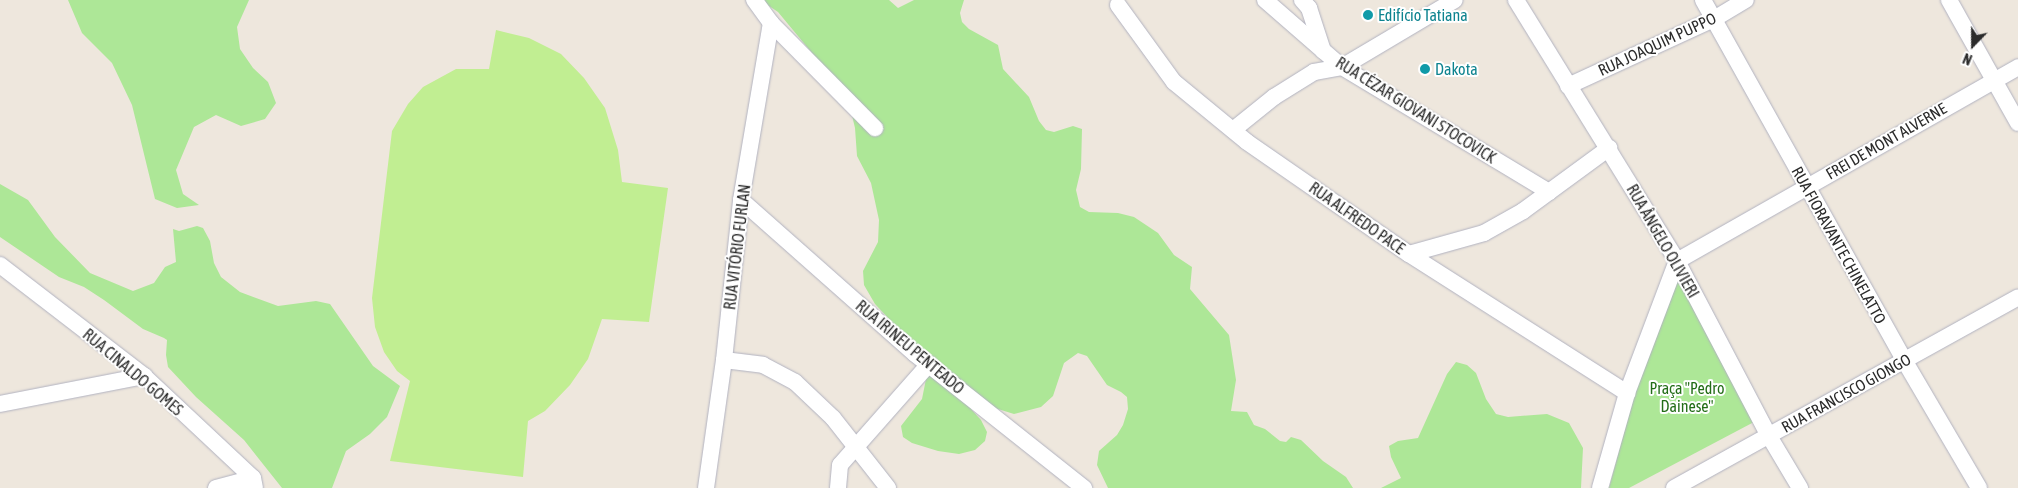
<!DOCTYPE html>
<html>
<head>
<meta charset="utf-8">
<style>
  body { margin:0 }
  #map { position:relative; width:2018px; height:488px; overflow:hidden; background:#eee7dd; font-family:"Asap Condensed",sans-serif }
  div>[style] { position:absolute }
  .green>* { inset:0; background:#ade797 }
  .pitch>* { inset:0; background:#c1ee92 }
  .roads { filter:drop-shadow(0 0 1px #b1b2c0) drop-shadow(0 0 1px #b1b2c0) }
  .street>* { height:16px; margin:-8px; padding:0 8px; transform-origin:8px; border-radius:8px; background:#fff }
  .dots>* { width:14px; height:14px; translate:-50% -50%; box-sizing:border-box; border:2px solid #fff; border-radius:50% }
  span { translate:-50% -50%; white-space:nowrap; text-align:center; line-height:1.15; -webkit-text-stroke:4px #fff; paint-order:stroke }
  .culture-label { font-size:16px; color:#0d838f }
  .left { translate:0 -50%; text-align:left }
  .street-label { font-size:16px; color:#2b2b2b }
  .park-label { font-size:16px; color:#236d17 }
  .north { position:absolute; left:1948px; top:20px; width:50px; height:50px; -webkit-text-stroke:4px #fff; paint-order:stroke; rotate:202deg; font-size:14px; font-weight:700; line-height:20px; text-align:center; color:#2b2b2b }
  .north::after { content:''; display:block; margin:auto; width:18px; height:22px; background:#2b2b2b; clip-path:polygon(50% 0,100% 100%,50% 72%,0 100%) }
</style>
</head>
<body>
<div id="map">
  <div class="green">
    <i style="clip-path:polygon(68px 0,249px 0,237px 27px,240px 49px,253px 68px,268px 82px,276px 103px,265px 119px,241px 126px,216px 115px,194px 127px,176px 170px,183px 194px,199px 205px,177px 208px,155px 199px,132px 105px,112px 63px,82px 33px)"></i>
    <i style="clip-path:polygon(760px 0,889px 0,898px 8px,914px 0,964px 0,960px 13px,962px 22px,969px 29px,998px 45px,1003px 69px,1029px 97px,1039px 121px,1046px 130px,1054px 132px,1073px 126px,1082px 129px,1081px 169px,1076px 190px,1080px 207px,1089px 212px,1118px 213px,1134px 217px,1158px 233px,1174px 255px,1192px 267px,1190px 289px,1229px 335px,1236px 380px,1231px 411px,1247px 412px,1254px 425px,1265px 429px,1280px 441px,1286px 442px,1291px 437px,1301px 440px,1323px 461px,1346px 477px,1353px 488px,1108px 488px,1097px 465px,1099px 451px,1117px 435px,1123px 425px,1128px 409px,1127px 397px,1121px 392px,1107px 385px,1087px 356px,1078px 353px,1064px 363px,1053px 396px,1041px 407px,1014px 414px,985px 405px,971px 405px,971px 409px,981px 420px,987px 432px,985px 441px,975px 450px,959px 454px,938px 451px,912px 443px,903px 437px,901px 426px,922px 399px,927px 374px,905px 336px,875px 304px,864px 285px,863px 271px,878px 242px,879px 220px,871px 183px,857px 156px,855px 128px,850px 107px,832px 77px,778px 12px)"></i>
    <i style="clip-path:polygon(0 184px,28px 200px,55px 237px,90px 273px,133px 291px,154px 283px,165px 267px,176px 262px,173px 229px,179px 231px,197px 226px,203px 228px,210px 241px,214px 263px,221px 277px,240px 292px,278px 306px,316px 301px,330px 304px,373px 366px,400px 386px,387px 417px,370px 434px,346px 451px,332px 488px,282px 488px,244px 440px,196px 397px,168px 367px,166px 355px,167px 340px,164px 338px,143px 329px,104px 300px,84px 287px,59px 277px,0 237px)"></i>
    <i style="clip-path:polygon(1678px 273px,1754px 422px,1629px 488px,1609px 488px,1634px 394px)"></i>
    <i style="clip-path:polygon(1456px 362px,1467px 365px,1476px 373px,1486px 399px,1496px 414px,1508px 417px,1547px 414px,1569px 423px,1583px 448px,1581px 488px,1381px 488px,1401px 478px,1391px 457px,1389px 446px,1398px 441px,1418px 438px,1447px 374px)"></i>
  </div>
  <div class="pitch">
    <i style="clip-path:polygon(496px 30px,529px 38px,561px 54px,584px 78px,605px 108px,618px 150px,622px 182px,668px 188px,649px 322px,602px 319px,588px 359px,570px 385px,545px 411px,528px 421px,523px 477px,390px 461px,410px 381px,397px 371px,384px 352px,375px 327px,372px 298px,392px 131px,408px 104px,423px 87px,456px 69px,489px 69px)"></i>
  </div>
  <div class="roads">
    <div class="street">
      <i style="left:1265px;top:0;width:102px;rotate:41deg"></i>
      <i style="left:1342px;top:67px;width:242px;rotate:31.1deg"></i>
      <i style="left:1302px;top:0;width:11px;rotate:49deg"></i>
      <i style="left:1309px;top:8px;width:45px;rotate:72deg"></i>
      <i style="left:1516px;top:0;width:307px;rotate:58.3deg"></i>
      <i style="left:1677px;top:261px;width:198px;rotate:62.3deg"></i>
      <i style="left:1769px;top:436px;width:61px;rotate:59.2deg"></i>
      <i style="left:1703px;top:0;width:412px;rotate:60.8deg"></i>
      <i style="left:1904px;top:360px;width:148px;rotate:59.6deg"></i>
      <i style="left:1949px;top:0;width:141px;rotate:60.7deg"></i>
      <i style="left:1118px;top:5px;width:95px;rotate:54deg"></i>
      <i style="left:1174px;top:82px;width:94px;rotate:39.4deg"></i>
      <i style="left:1247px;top:142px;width:197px;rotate:34.7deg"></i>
      <i style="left:1409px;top:254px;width:259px;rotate:32.5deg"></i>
      <i style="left:771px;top:23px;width:148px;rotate:45.3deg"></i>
      <i style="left:1568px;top:86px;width:161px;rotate:-24.7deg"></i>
      <i style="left:1714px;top:19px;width:37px;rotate:-31deg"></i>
      <i style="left:1233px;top:130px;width:53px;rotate:-38.8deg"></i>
      <i style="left:1274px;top:97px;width:47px;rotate:-32deg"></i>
      <i style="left:1314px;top:72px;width:28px;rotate:-10deg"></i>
      <i style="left:1342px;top:67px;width:131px;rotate:-30.7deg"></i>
      <i style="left:741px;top:200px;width:232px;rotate:41.5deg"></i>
      <i style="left:915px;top:354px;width:216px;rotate:38.4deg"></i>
      <i style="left:1409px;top:254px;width:78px;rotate:-15.6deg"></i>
      <i style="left:1484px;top:233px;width:45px;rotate:-29.4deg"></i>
      <i style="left:1523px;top:211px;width:107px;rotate:-36.2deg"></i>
      <i style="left:0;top:265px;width:182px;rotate:37.6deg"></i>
      <i style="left:144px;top:376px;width:149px;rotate:43.1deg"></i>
      <i style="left:253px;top:478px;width:10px;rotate:79deg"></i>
      <i style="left:724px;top:360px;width:39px;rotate:7deg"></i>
      <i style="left:763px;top:365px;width:36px;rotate:28deg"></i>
      <i style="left:795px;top:382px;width:52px;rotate:43.5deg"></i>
      <i style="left:833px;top:418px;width:89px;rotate:51.8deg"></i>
      <i style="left:0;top:404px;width:147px;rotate:-11deg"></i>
      <i style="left:216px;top:488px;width:38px;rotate:-15deg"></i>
      <i style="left:706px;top:488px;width:129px;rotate:-82deg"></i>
      <i style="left:724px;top:360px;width:161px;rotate:-83.9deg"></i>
      <i style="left:741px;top:200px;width:180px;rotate:-80.4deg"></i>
      <i style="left:771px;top:23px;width:29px;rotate:-126deg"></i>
      <i style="left:838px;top:488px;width:23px;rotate:-85deg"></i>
      <i style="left:840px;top:465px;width:135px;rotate:-48.6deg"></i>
      <i style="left:1600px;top:488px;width:99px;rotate:-74.1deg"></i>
      <i style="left:1627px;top:393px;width:141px;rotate:-69.3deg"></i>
      <i style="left:1677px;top:261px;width:392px;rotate:-29.6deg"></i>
      <i style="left:1674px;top:488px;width:393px;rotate:-29deg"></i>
    </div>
  </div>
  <div class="dots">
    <i style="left:1368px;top:15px;background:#0f9aa8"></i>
    <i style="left:1425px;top:69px;background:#0f9aa8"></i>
  </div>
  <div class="culture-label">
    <span class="left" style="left:1378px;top:15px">Edifício Tatiana</span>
    <span class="left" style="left:1435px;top:69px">Dakota</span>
  </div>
  <div class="street-label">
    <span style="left:1657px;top:44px;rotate:-25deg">RUA JOAQUIM PUPPO</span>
    <span style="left:1416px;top:110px;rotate:32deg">RUA CÉZAR GIOVANI STOCOVICK</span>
    <span style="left:1886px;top:141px;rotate:-30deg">FREI DE MONT ALVERNE</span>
    <span style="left:1357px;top:218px;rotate:35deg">RUA ALFREDO PACE</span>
    <span style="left:1663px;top:241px;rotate:60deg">RUA ÂNGELO OLIVIERI</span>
    <span style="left:1839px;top:245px;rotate:61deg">RUA FIORAVANTE CHINELATTO</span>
    <span style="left:737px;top:247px;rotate:-83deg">RUA VITÓRIO FURLAN</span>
    <span style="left:910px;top:347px;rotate:40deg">RUA IRINEU PENTEADO</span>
    <span style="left:133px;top:372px;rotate:40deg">RUA CINALDO GOMES</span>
    <span style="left:1846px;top:393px;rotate:-29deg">RUA FRANCISCO GIONGO</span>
  </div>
  <div class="park-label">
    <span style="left:1687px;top:397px">Praça "Pedro<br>Dainese"</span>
  </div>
  <div class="north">N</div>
</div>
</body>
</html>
